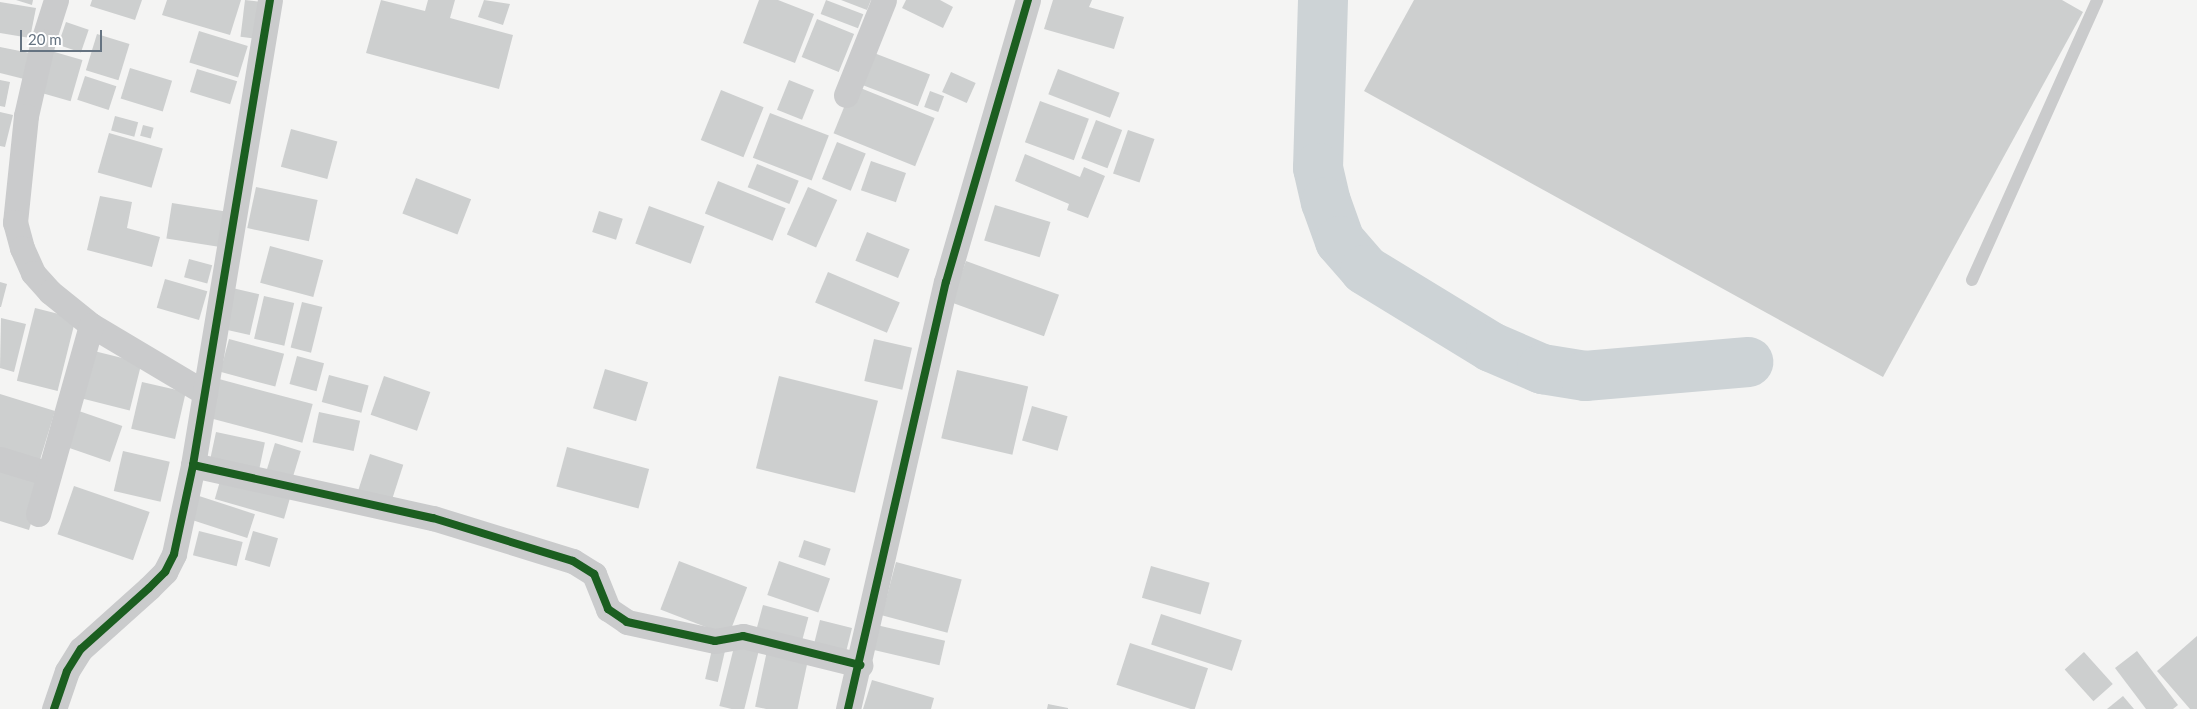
<!DOCTYPE html>
<html>
<head>
<meta charset="utf-8">
<style>
  body { margin:0 }
  #map { position:relative; width:2197px; height:709px; overflow:hidden; background:#f4f4f3; font-family:Lato,sans-serif }
  div>[style] { position:absolute }
  .river>* { height:50px; margin:-25px; padding:0 25px; transform-origin:25px; border-radius:25px; background:#cdd3d6 }
  .building>* { inset:0; background:#cdcfcf; transform-origin:0 0 }
  .service>* { height:12px; margin:-6px; padding:0 6px; transform-origin:6px; border-radius:6px; background:#cacbcc }
  .minor>* { height:25px; margin:-12.5px; padding:0 12.5px; transform-origin:12.5px; border-radius:12.5px; background:#cacbcc }
  .cycleway>* { height:8px; margin:-4px; padding:0 4px; transform-origin:4px; border-radius:4px; background:#1b5e20 }
  span { translate:-50% -50%; white-space:nowrap; text-align:center; line-height:1.15; -webkit-text-stroke:5px #fff; paint-order:stroke }
  .scale { position:absolute; left:20px; top:30px; width:82px; height:22px; box-sizing:border-box; border:2px solid #657381; border-top:0; padding-left:6px; font-size:15px; line-height:18px; white-space:nowrap; color:#657381; -webkit-text-stroke:4px #fff; paint-order:stroke }
</style>
</head>
<body>
<div id="map">
  <div class="river">
    <i style="left:1323px;top:0;width:168px;rotate:91.7deg"></i>
    <i style="left:1318px;top:168px;width:35px;rotate:77deg"></i>
    <i style="left:1326px;top:202px;width:41px;rotate:70.3deg"></i>
    <i style="left:1340px;top:241px;width:38px;rotate:49deg"></i>
    <i style="left:1365px;top:270px;width:148px;rotate:31.4deg"></i>
    <i style="left:1491px;top:347px;width:56px;rotate:23.3deg"></i>
    <i style="left:1542px;top:369px;width:44px;rotate:9.2deg"></i>
    <i style="left:1585px;top:376px;width:164px;rotate:-4.9deg"></i>
  </div>
  <div class="building">
    <i style="clip-path:polygon(16px 0,33px 0,32px 5px)"></i>
    <i style="clip-path:polygon(92px 0,142px 0,135px 20px,90px 6px)"></i>
    <i style="clip-path:polygon(167px 0,241px 0,230px 35px,162px 15px)"></i>
    <i style="left:245px;top:0;width:16px;height:37px;rotate:7deg"></i>
    <i style="clip-path:polygon(381px 0,425px 11px,428px 0,455px 0,450px 18px,513px 35px,499px 89px,366px 53px)"></i>
    <i style="clip-path:polygon(484px 0,510px 4px,503px 25px,478px 17px)"></i>
    <i style="clip-path:polygon(759px 0,778px 0,814px 14px,795px 63px,743px 43px)"></i>
    <i style="left:826px;top:0;width:40px;height:15px;rotate:21deg"></i>
    <i style="clip-path:polygon(841px 0,871px 0,867px 10px)"></i>
    <i style="clip-path:polygon(906px 0,940px 0,953px 7px,943px 28px,902px 8px)"></i>
    <i style="clip-path:polygon(1053px 0,1092px 0,1089px 7px,1124px 17px,1114px 49px,1044px 29px)"></i>
    <i style="clip-path:polygon(1414px 0,2062px 0,2083px 12px,1883px 377px,1364px 91px)"></i>
    <i style="clip-path:polygon(0 2px,36px 8px,30px 38px,0 33px)"></i>
    <i style="left:817px;top:19px;width:40px;height:41px;rotate:22deg"></i>
    <i style="left:66px;top:22px;width:24px;height:24px;rotate:19deg"></i>
    <i style="left:199px;top:31px;width:51px;height:33px;rotate:17deg"></i>
    <i style="left:97px;top:34px;width:34px;height:38px;rotate:17deg"></i>
    <i style="clip-path:polygon(0 47px,30px 53px,24px 79px,0 73px)"></i>
    <i style="left:44px;top:49px;width:40px;height:43px;rotate:16deg"></i>
    <i style="left:874px;top:53px;width:60px;height:34px;rotate:21deg"></i>
    <i style="left:130px;top:68px;width:44px;height:32px;rotate:17deg"></i>
    <i style="left:197px;top:69px;width:42px;height:24px;rotate:17deg"></i>
    <i style="left:1058px;top:69px;width:66px;height:27px;rotate:21deg"></i>
    <i style="left:951px;top:72px;width:27px;height:22px;rotate:24deg"></i>
    <i style="left:85px;top:76px;width:33px;height:25px;rotate:18deg"></i>
    <i style="clip-path:polygon(0 80px,10px 82px,5px 107px,0 106px)"></i>
    <i style="left:789px;top:80px;width:27px;height:32px;rotate:22deg"></i>
    <i style="left:853px;top:85px;width:88px;height:52px;rotate:22deg"></i>
    <i style="left:721px;top:90px;width:46px;height:54px;rotate:22deg"></i>
    <i style="left:930px;top:91px;width:15px;height:17px;rotate:20deg"></i>
    <i style="left:1040px;top:101px;width:52px;height:44px;rotate:20deg"></i>
    <i style="clip-path:polygon(0 112px,13px 115px,5px 147px,0 146px)"></i>
    <i style="left:770px;top:113px;width:63px;height:48px;rotate:21deg"></i>
    <i style="left:115px;top:116px;width:24px;height:15px;rotate:15deg"></i>
    <i style="left:1096px;top:120px;width:28px;height:41px;rotate:21deg"></i>
    <i style="left:143px;top:125px;width:11px;height:11px;rotate:15deg"></i>
    <i style="left:291px;top:129px;width:48px;height:39px;rotate:15deg"></i>
    <i style="left:1128px;top:130px;width:28px;height:46px;rotate:19deg"></i>
    <i style="left:109px;top:133px;width:56px;height:41px;rotate:16deg"></i>
    <i style="left:837px;top:142px;width:31px;height:40px;rotate:22deg"></i>
    <i style="clip-path:polygon(1025px 154px,1080px 177px,1084px 167px,1105px 176px,1088px 218px,1067px 210px,1069px 204px,1015px 181px)"></i>
    <i style="left:871px;top:161px;width:37px;height:31px;rotate:19deg"></i>
    <i style="left:757px;top:164px;width:45px;height:25px;rotate:22deg"></i>
    <i style="left:416px;top:178px;width:59px;height:38px;rotate:21deg"></i>
    <i style="left:718px;top:181px;width:73px;height:35px;rotate:22deg"></i>
    <i style="left:256px;top:187px;width:63px;height:42px;rotate:12deg"></i>
    <i style="left:808px;top:187px;width:32px;height:52px;rotate:24deg"></i>
    <i style="clip-path:polygon(100px 196px,132px 202px,127px 228px,160px 237px,152px 267px,87px 250px)"></i>
    <i style="left:172px;top:203px;width:56px;height:36px;rotate:9deg"></i>
    <i style="left:995px;top:205px;width:58px;height:37px;rotate:17deg"></i>
    <i style="left:649px;top:206px;width:59px;height:40px;rotate:20deg"></i>
    <i style="left:599px;top:211px;width:25px;height:22px;rotate:18deg"></i>
    <i style="left:867px;top:232px;width:46px;height:31px;rotate:22deg"></i>
    <i style="left:270px;top:246px;width:55px;height:38px;rotate:15deg"></i>
    <i style="left:189px;top:259px;width:24px;height:19px;rotate:15deg"></i>
    <i style="left:966px;top:261px;width:99px;height:44px;rotate:20deg"></i>
    <i style="left:828px;top:272px;width:78px;height:33px;rotate:23deg"></i>
    <i style="left:165px;top:279px;width:44px;height:30px;rotate:16deg"></i>
    <i style="clip-path:polygon(0 282px,7px 284px,1px 307px,0 307px)"></i>
    <i style="left:228px;top:287px;width:32px;height:42px;rotate:13deg"></i>
    <i style="left:264px;top:296px;width:31px;height:44px;rotate:13deg"></i>
    <i style="left:302px;top:302px;width:21px;height:47px;rotate:14deg"></i>
    <i style="left:35px;top:308px;width:42px;height:75px;rotate:14deg"></i>
    <i style="clip-path:polygon(1px 318px,26px 324px,14px 372px,0 368px)"></i>
    <i style="left:229px;top:339px;width:57px;height:34px;rotate:15deg"></i>
    <i style="left:874px;top:339px;width:39px;height:43px;rotate:13deg"></i>
    <i style="left:94px;top:351px;width:49px;height:49px;rotate:14deg"></i>
    <i style="left:297px;top:356px;width:28px;height:29px;rotate:15deg"></i>
    <i style="left:605px;top:369px;width:45px;height:41px;rotate:17deg"></i>
    <i style="left:957px;top:370px;width:73px;height:70px;rotate:13deg"></i>
    <i style="left:329px;top:375px;width:41px;height:28px;rotate:15deg"></i>
    <i style="left:384px;top:376px;width:49px;height:41px;rotate:19deg"></i>
    <i style="left:779px;top:376px;width:102px;height:95px;rotate:14deg"></i>
    <i style="left:219px;top:379px;width:97px;height:40px;rotate:15deg"></i>
    <i style="left:142px;top:382px;width:45px;height:48px;rotate:13deg"></i>
    <i style="clip-path:polygon(0 394px,55px 411px,39px 463px,0 451px)"></i>
    <i style="left:1032px;top:406px;width:37px;height:36px;rotate:16deg"></i>
    <i style="left:76px;top:410px;width:49px;height:38px;rotate:19deg"></i>
    <i style="left:319px;top:412px;width:42px;height:31px;rotate:12deg"></i>
    <i style="left:216px;top:432px;width:50px;height:32px;rotate:12deg"></i>
    <i style="left:275px;top:443px;width:27px;height:32px;rotate:17deg"></i>
    <i style="left:567px;top:447px;width:85px;height:41px;rotate:15deg"></i>
    <i style="left:123px;top:451px;width:48px;height:41px;rotate:13deg"></i>
    <i style="left:370px;top:454px;width:35px;height:38px;rotate:18deg"></i>
    <i style="clip-path:polygon(0 471px,43px 483px,29px 530px,0 521px)"></i>
    <i style="left:222px;top:474px;width:72px;height:26px;rotate:16deg"></i>
    <i style="left:74px;top:486px;width:80px;height:51px;rotate:19deg"></i>
    <i style="left:196px;top:495px;width:62px;height:25px;rotate:18deg"></i>
    <i style="left:199px;top:531px;width:45px;height:25px;rotate:14deg"></i>
    <i style="left:253px;top:531px;width:26px;height:30px;rotate:16deg"></i>
    <i style="left:804px;top:540px;width:28px;height:18px;rotate:18deg"></i>
    <i style="left:679px;top:561px;width:73px;height:52px;rotate:21deg"></i>
    <i style="left:779px;top:561px;width:54px;height:36px;rotate:19deg"></i>
    <i style="left:896px;top:562px;width:68px;height:55px;rotate:15deg"></i>
    <i style="left:1151px;top:566px;width:61px;height:33px;rotate:16deg"></i>
    <i style="left:763px;top:605px;width:47px;height:26px;rotate:15deg"></i>
    <i style="left:1161px;top:614px;width:85px;height:32px;rotate:18deg"></i>
    <i style="left:820px;top:620px;width:33px;height:24px;rotate:14deg"></i>
    <i style="left:872px;top:624px;width:75px;height:25px;rotate:13deg"></i>
    <i style="clip-path:polygon(2197px 636px,2197px 709px,2190px 709px,2157px 671px)"></i>
    <i style="left:736px;top:639px;width:25px;height:69px;rotate:14deg"></i>
    <i style="left:1130px;top:643px;width:82px;height:44px;rotate:18deg"></i>
    <i style="left:713px;top:645px;width:13px;height:35px;rotate:13deg"></i>
    <i style="left:768px;top:646px;width:42px;height:62px;rotate:12deg"></i>
    <i style="clip-path:polygon(2137px 651px,2178px 705px,2173px 709px,2146px 709px,2115px 668px)"></i>
    <i style="left:2084px;top:652px;width:43px;height:26px;rotate:48deg"></i>
    <i style="clip-path:polygon(872px 680px,934px 698px,931px 709px,863px 709px)"></i>
    <i style="clip-path:polygon(2123px 696px,2134px 709px,2107px 709px)"></i>
    <i style="clip-path:polygon(1048px 704px,1068px 708px,1068px 709px,1047px 709px)"></i>
  </div>
  <div class="service">
    <i style="left:1972px;top:280px;width:307px;rotate:-65.9deg"></i>
  </div>
  <div class="minor">
    <i style="left:56px;top:0;width:43px;rotate:107.6deg"></i>
    <i style="left:43px;top:41px;width:77px;rotate:102.8deg"></i>
    <i style="left:26px;top:116px;width:107px;rotate:95.9deg"></i>
    <i style="left:15px;top:222px;width:27px;rotate:75deg"></i>
    <i style="left:22px;top:248px;width:27px;rotate:66deg"></i>
    <i style="left:33px;top:273px;width:25px;rotate:48deg"></i>
    <i style="left:50px;top:292px;width:53px;rotate:38.8deg"></i>
    <i style="left:91px;top:325px;width:133px;rotate:30.8deg"></i>
    <i style="left:846px;top:95px;width:102px;rotate:-68.2deg"></i>
    <i style="left:0;top:459px;width:51px;rotate:17deg"></i>
    <i style="left:193px;top:465px;width:246px;rotate:12.5deg"></i>
    <i style="left:433px;top:518px;width:146px;rotate:17.1deg"></i>
    <i style="left:573px;top:561px;width:25px;rotate:32deg"></i>
    <i style="left:594px;top:574px;width:38px;rotate:68deg"></i>
    <i style="left:608px;top:609px;width:23px;rotate:34deg"></i>
    <i style="left:627px;top:622px;width:90px;rotate:12.2deg"></i>
    <i style="left:715px;top:641px;width:28px;rotate:-10deg"></i>
    <i style="left:743px;top:636px;width:121px;rotate:13.9deg"></i>
    <i style="left:38px;top:514px;width:196px;rotate:-74.3deg"></i>
    <i style="left:54px;top:709px;width:40px;rotate:-71.1deg"></i>
    <i style="left:67px;top:671px;width:26px;rotate:-58deg"></i>
    <i style="left:81px;top:649px;width:91px;rotate:-41.9deg"></i>
    <i style="left:149px;top:588px;width:23px;rotate:-45deg"></i>
    <i style="left:165px;top:572px;width:20px;rotate:-63deg"></i>
    <i style="left:174px;top:554px;width:91px;rotate:-77.9deg"></i>
    <i style="left:193px;top:465px;width:471px;rotate:-80.6deg"></i>
    <i style="left:848px;top:709px;width:438px;rotate:-77.1deg"></i>
    <i style="left:946px;top:282px;width:294px;rotate:-73.8deg"></i>
  </div>
  <div class="cycleway">
    <i style="left:193px;top:465px;width:246px;rotate:12.5deg"></i>
    <i style="left:433px;top:518px;width:146px;rotate:17.1deg"></i>
    <i style="left:573px;top:561px;width:25px;rotate:32deg"></i>
    <i style="left:594px;top:574px;width:38px;rotate:68deg"></i>
    <i style="left:608px;top:609px;width:23px;rotate:34deg"></i>
    <i style="left:627px;top:622px;width:90px;rotate:12.2deg"></i>
    <i style="left:715px;top:641px;width:28px;rotate:-10deg"></i>
    <i style="left:743px;top:636px;width:121px;rotate:13.9deg"></i>
    <i style="left:54px;top:709px;width:40px;rotate:-71.1deg"></i>
    <i style="left:67px;top:671px;width:26px;rotate:-58deg"></i>
    <i style="left:81px;top:649px;width:91px;rotate:-41.9deg"></i>
    <i style="left:149px;top:588px;width:23px;rotate:-45deg"></i>
    <i style="left:165px;top:572px;width:20px;rotate:-63deg"></i>
    <i style="left:174px;top:554px;width:91px;rotate:-77.9deg"></i>
    <i style="left:193px;top:465px;width:471px;rotate:-80.6deg"></i>
    <i style="left:848px;top:709px;width:438px;rotate:-77.1deg"></i>
    <i style="left:946px;top:282px;width:294px;rotate:-73.8deg"></i>
  </div>
  <div class="scale">20 m</div>
</div>
</body>
</html>
